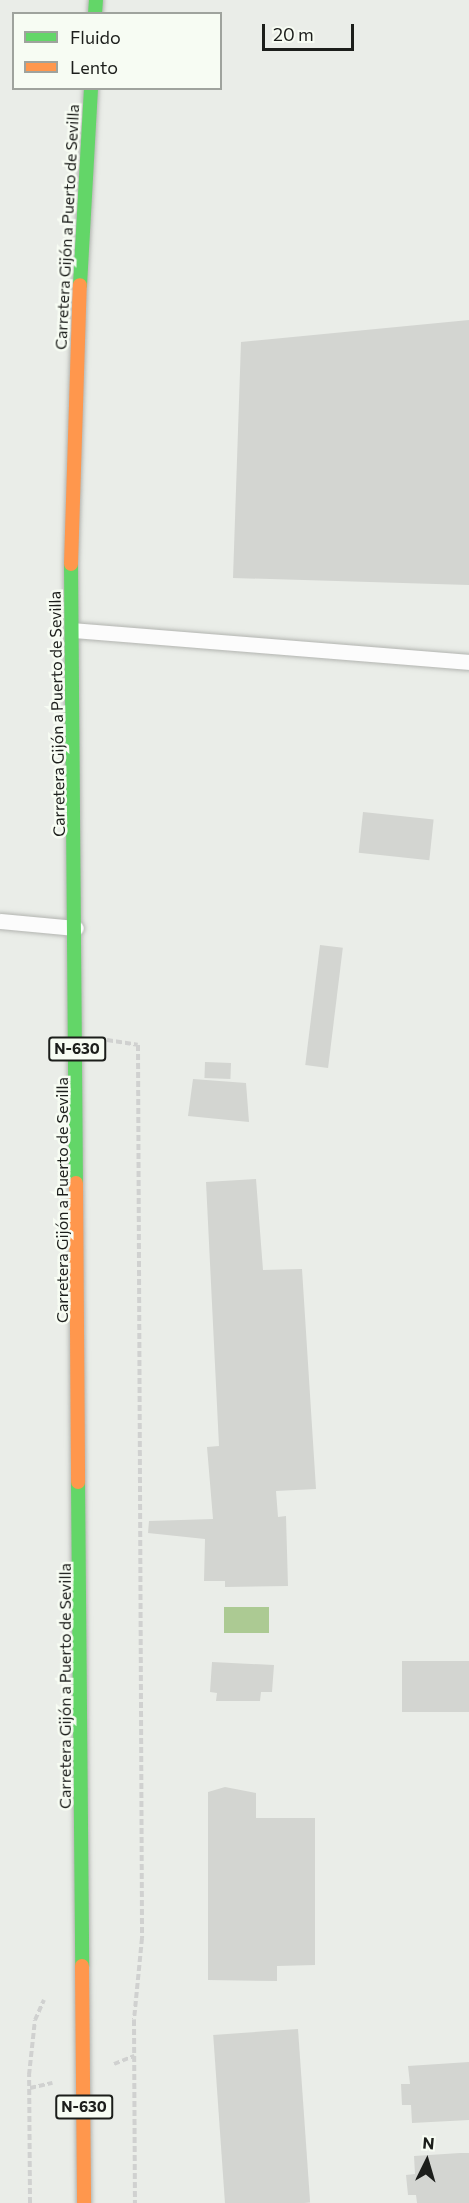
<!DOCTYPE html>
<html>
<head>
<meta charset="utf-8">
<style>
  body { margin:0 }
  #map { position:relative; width:469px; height:2203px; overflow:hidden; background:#eaede8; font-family:Commissioner,sans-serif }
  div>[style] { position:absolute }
  .water>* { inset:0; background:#acca93; transform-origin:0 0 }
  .building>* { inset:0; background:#d3d5d1; transform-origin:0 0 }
  .path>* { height:4px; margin-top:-2px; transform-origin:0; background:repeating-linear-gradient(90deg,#d0d1d0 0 6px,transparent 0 9px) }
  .roads { filter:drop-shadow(0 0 2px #b2b4b0) drop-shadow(0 0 2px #b2b4b0) }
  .lane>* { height:15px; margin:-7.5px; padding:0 7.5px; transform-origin:7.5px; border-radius:7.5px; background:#fcfcfc }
  .fast>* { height:14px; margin:-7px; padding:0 7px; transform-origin:7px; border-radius:7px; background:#63d668 }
  .slow>* { height:14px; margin:-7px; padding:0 7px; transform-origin:7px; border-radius:7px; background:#ff974d }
  span { translate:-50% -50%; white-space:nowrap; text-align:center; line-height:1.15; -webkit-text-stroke:5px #f7fcf3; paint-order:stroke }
  .shield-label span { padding:2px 4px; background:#f7fcf3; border:2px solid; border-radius:4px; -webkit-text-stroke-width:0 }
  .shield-label { font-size:15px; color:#1c1e1b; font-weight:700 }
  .street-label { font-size:16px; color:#1c1e1b }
  .legend { position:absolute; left:12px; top:12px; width:210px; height:78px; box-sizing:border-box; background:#f7fcf3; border:2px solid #9fa39d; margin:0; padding:8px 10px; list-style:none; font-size:18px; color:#1c1e1b }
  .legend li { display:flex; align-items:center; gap:12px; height:30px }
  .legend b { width:30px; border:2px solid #9fa39d }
  .north { position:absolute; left:397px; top:2131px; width:60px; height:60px; -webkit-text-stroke:4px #f7fcf3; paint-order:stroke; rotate:5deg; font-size:16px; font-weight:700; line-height:24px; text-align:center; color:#1c1e1b }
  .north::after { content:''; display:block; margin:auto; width:21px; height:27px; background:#1c1e1b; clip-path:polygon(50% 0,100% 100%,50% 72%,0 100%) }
  .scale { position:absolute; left:262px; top:24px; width:92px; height:27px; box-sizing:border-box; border:3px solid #1c1e1b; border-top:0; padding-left:8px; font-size:18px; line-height:21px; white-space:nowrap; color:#1c1e1b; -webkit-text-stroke:4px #f7fcf3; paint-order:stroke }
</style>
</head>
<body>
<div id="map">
  <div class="water">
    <i style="left:224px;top:1607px;width:45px;height:26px"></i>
  </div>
  <div class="building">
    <i style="clip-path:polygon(469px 320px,469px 585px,233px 578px,241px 342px)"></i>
    <i style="left:363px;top:812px;width:71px;height:41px;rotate:6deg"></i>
    <i style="left:320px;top:945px;width:23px;height:121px;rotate:7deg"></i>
    <i style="left:205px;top:1062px;width:26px;height:16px;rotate:2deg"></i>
    <i style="clip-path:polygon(193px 1079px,246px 1083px,249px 1122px,188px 1116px)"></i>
    <i style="clip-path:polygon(256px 1179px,263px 1270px,302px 1269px,316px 1489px,276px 1491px,278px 1517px,286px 1516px,288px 1586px,225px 1587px,225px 1581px,204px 1581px,205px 1539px,148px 1533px,149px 1521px,213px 1519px,207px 1447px,219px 1446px,206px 1182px)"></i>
    <i style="left:469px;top:1661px;width:51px;height:67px;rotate:90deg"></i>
    <i style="clip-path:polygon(212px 1662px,274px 1665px,272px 1692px,261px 1692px,260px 1701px,216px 1701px,217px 1693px,210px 1692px)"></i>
    <i style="clip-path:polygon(225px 1787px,256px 1793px,256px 1818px,315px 1818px,315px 1965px,277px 1966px,277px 1981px,208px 1980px,208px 1792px)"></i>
    <i style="left:298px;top:2029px;width:174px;height:85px;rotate:86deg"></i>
    <i style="clip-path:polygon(469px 2062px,469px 2120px,412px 2123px,411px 2105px,402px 2105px,401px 2084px,410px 2084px,408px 2066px)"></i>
    <i style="clip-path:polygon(460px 2153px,469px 2153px,469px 2203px,417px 2203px,416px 2195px,408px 2195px,406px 2175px,415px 2174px,414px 2156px)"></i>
  </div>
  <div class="path">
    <i style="left:107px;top:1040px;width:31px;rotate:9deg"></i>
    <i style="left:138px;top:1045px;width:893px;rotate:89.74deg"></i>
    <i style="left:142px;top:1938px;width:82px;rotate:95.6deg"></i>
    <i style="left:134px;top:2020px;width:183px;rotate:89.7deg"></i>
    <i style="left:114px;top:2064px;width:22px;rotate:-22deg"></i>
    <i style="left:30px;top:2088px;width:23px;rotate:-13deg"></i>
    <i style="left:30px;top:2203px;width:128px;rotate:-90.4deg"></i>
    <i style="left:29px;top:2075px;width:55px;rotate:-83.8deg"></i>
    <i style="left:35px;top:2020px;width:22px;rotate:-66deg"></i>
  </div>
  <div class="roads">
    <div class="lane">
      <i style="left:72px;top:630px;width:398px;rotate:4.6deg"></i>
      <i style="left:0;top:921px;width:76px;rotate:5.3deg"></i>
    </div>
    <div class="fast">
      <i style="left:95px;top:14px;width:14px;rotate:-86deg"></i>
      <i style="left:80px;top:285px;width:197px;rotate:-86.8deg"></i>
      <i style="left:71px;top:564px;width:619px;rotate:89.54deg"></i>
      <i style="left:78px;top:1482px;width:484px;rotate:89.5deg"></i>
    </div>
    <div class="slow">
      <i style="left:71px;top:564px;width:279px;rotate:-88.2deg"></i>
      <i style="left:76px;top:1183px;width:299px;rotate:89.6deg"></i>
      <i style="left:82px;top:1966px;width:237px;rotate:89.5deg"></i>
    </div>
  </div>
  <div class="shield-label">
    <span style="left:77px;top:1049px">N-630</span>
    <span style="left:84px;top:2107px">N-630</span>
  </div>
  <div class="street-label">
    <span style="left:67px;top:227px;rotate:-87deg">Carretera Gijón a Puerto de Sevilla</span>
    <span style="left:57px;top:714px;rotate:-91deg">Carretera Gijón a Puerto de Sevilla</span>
    <span style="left:62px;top:1200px;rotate:-90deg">Carretera Gijón a Puerto de Sevilla</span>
    <span style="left:65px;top:1686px;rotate:-90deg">Carretera Gijón a Puerto de Sevilla</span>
  </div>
  <ul class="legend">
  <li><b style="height:8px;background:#63d668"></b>Fluido</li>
  <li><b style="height:8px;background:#ff974d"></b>Lento</li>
  </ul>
  <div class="north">N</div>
  <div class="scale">20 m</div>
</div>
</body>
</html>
